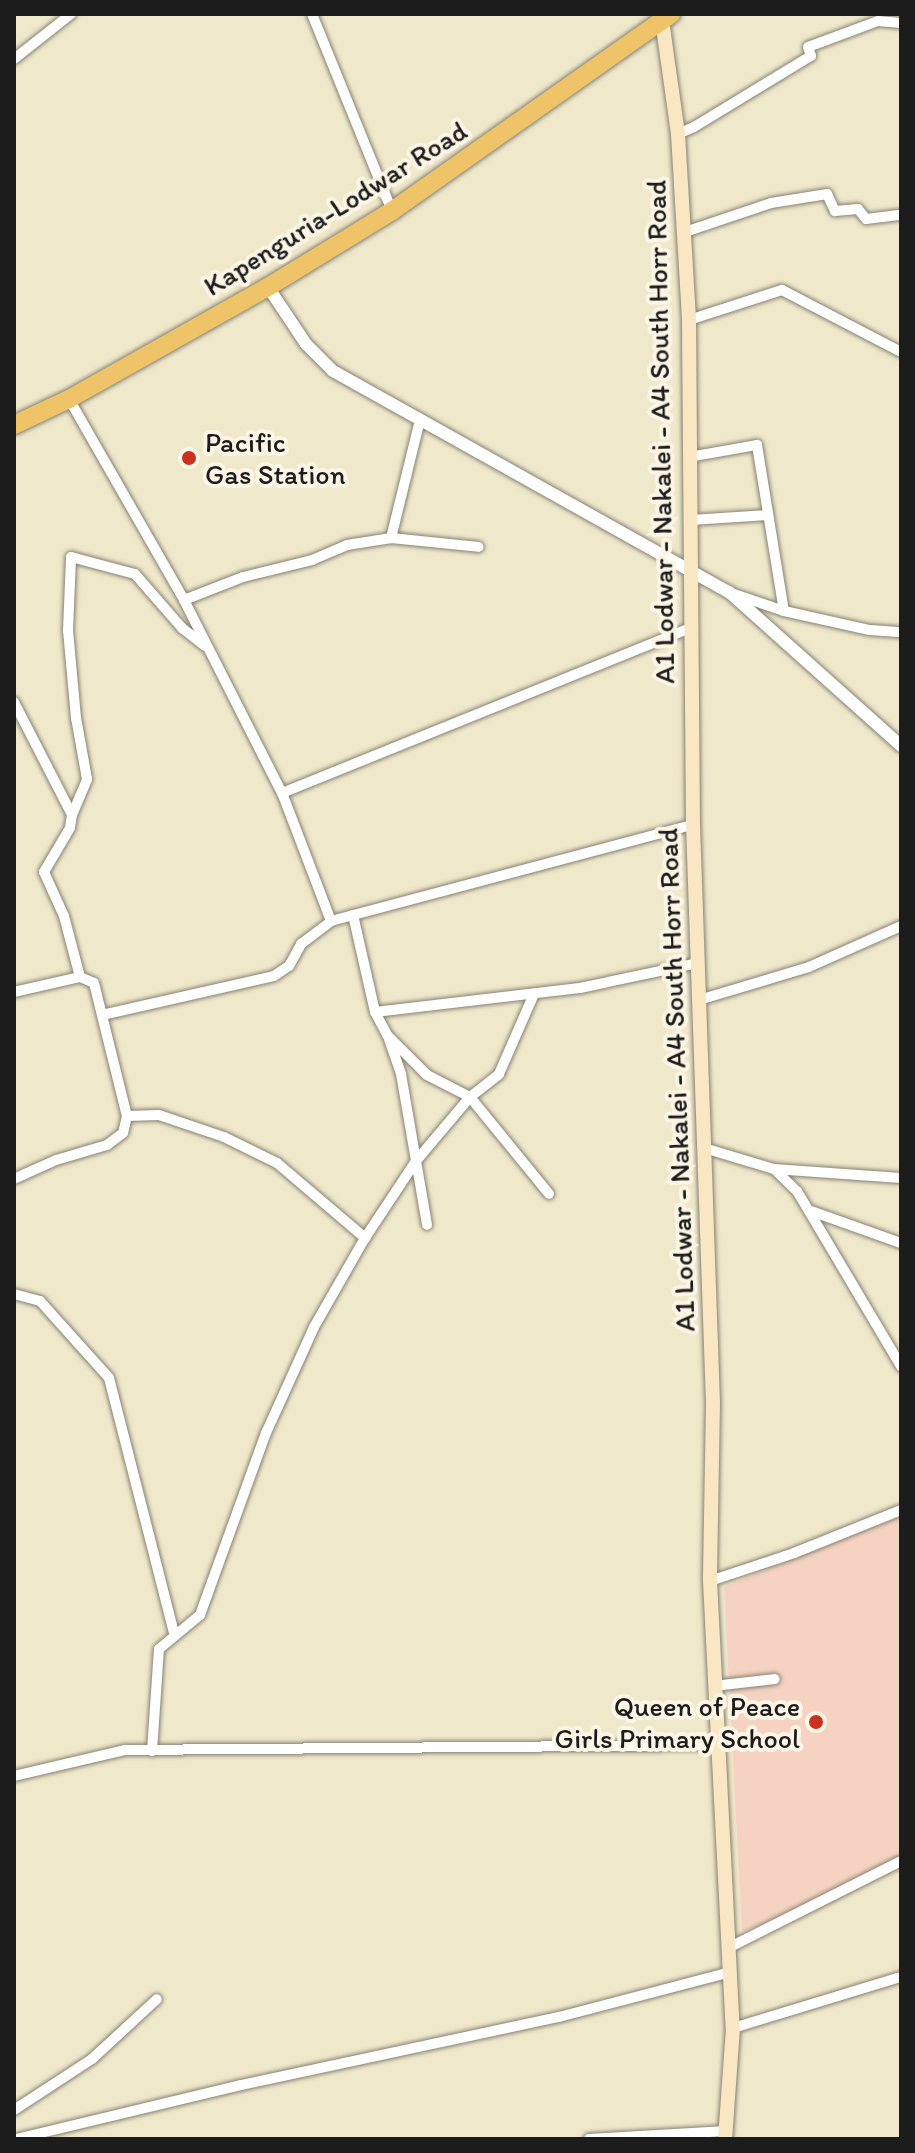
<!DOCTYPE html>
<html>
<head>
<meta charset="utf-8">
<style>
  body { margin:0 }
  #map { position:relative; width:915px; height:2153px; overflow:hidden; background:#f0e8cb; font-family:Itim,sans-serif }
  div>[style] { position:absolute }
  .built>* { inset:0; background:#f5d2c2 }
  .roads { filter:drop-shadow(0 0 2px #868274) drop-shadow(0 0 2px #868274) }
  .minor>* { height:10px; margin:-5px; padding:0 5px; transform-origin:5px; border-radius:5px; background:#fff }
  .tertiary>* { height:12px; margin:-6px; padding:0 6px; transform-origin:6px; border-radius:6px; background:#fff }
  .secondary>* { height:14px; margin:-7px; padding:0 7px; transform-origin:7px; border-radius:7px; background:#f9e7c3 }
  .trunk>* { height:18px; margin:-9px; padding:0 9px; transform-origin:9px; border-radius:9px; background:#efc469 }
  .dots>* { width:22px; height:22px; translate:-50% -50%; box-sizing:border-box; border:4px solid #fcf5e5; border-radius:50% }
  span { translate:-50% -50%; white-space:nowrap; text-align:center; line-height:1.15; -webkit-text-stroke:8px #fcf5e5; paint-order:stroke }
  .street-label { font-size:28px; color:#1c1c1c }
  .poi-label { font-size:28px; color:#1c1c1c }
  .left { translate:0 -50%; text-align:left }
  .right { translate:-100% -50%; text-align:right }
  .frame { position:absolute; inset:0; border:16px solid #1c1c1c; pointer-events:none }
</style>
</head>
<body>
<div id="map">
  <div class="built">
    <i style="clip-path:polygon(901px 1516px,901px 1856px,769px 1922px,742px 1931px,724px 1587px)"></i>
  </div>
  <div class="roads">
    <div class="minor">
      <i style="left:312px;top:14px;width:213px;rotate:67.9deg"></i>
      <i style="left:14px;top:59px;width:73px;rotate:-38.3deg"></i>
      <i style="left:678px;top:134px;width:17px;rotate:-24deg"></i>
      <i style="left:694px;top:127px;width:137px;rotate:-31.3deg"></i>
      <i style="left:811px;top:56px;width:9px;rotate:-108deg"></i>
      <i style="left:808px;top:47px;width:75px;rotate:-20.4deg"></i>
      <i style="left:878px;top:21px;width:23px;rotate:5deg"></i>
      <i style="left:685px;top:232px;width:91px;rotate:-18.6deg"></i>
      <i style="left:771px;top:203px;width:57px;rotate:-9.1deg"></i>
      <i style="left:827px;top:194px;width:19px;rotate:65deg"></i>
      <i style="left:835px;top:211px;width:23px;rotate:-5deg"></i>
      <i style="left:858px;top:209px;width:13px;rotate:51deg"></i>
      <i style="left:866px;top:219px;width:35px;rotate:-7deg"></i>
      <i style="left:689px;top:320px;width:98px;rotate:-17.9deg"></i>
      <i style="left:782px;top:290px;width:134px;rotate:27.5deg"></i>
      <i style="left:69px;top:399px;width:232px;rotate:60.2deg"></i>
      <i style="left:184px;top:600px;width:216px;rotate:63.1deg"></i>
      <i style="left:689px;top:457px;width:69px;rotate:-10deg"></i>
      <i style="left:757px;top:445px;width:168px;rotate:80.8deg"></i>
      <i style="left:691px;top:520px;width:77px;rotate:-3.7deg"></i>
      <i style="left:391px;top:538px;width:122px;rotate:-76.2deg"></i>
      <i style="left:731px;top:593px;width:56px;rotate:18.8deg"></i>
      <i style="left:784px;top:611px;width:88px;rotate:12.5deg"></i>
      <i style="left:870px;top:630px;width:31px;rotate:4deg"></i>
      <i style="left:184px;top:600px;width:63px;rotate:-21.3deg"></i>
      <i style="left:243px;top:577px;width:71px;rotate:-13.8deg"></i>
      <i style="left:312px;top:560px;width:38px;rotate:-23deg"></i>
      <i style="left:347px;top:545px;width:45px;rotate:-9deg"></i>
      <i style="left:391px;top:538px;width:88px;rotate:5.8deg"></i>
      <i style="left:14px;top:702px;width:127px;rotate:62.8deg"></i>
      <i style="left:72px;top:815px;width:13px;rotate:99deg"></i>
      <i style="left:70px;top:828px;width:51px;rotate:120.6deg"></i>
      <i style="left:44px;top:872px;width:48px;rotate:65.6deg"></i>
      <i style="left:64px;top:916px;width:63px;rotate:75.3deg"></i>
      <i style="left:80px;top:977px;width:15px;rotate:23deg"></i>
      <i style="left:94px;top:983px;width:137px;rotate:76.1deg"></i>
      <i style="left:127px;top:1116px;width:17px;rotate:103deg"></i>
      <i style="left:123px;top:1133px;width:20px;rotate:143deg"></i>
      <i style="left:107px;top:1145px;width:53px;rotate:163.6deg"></i>
      <i style="left:56px;top:1160px;width:46px;rotate:155.7deg"></i>
      <i style="left:72px;top:815px;width:39px;rotate:-67deg"></i>
      <i style="left:87px;top:779px;width:62px;rotate:-100.2deg"></i>
      <i style="left:76px;top:718px;width:88px;rotate:-95.2deg"></i>
      <i style="left:68px;top:630px;width:73px;rotate:-87.6deg"></i>
      <i style="left:71px;top:557px;width:66px;rotate:14.9deg"></i>
      <i style="left:135px;top:574px;width:72px;rotate:49deg"></i>
      <i style="left:182px;top:628px;width:29px;rotate:38deg"></i>
      <i style="left:353px;top:915px;width:99px;rotate:77.2deg"></i>
      <i style="left:375px;top:1012px;width:206px;rotate:-6.7deg"></i>
      <i style="left:580px;top:988px;width:121px;rotate:-12deg"></i>
      <i style="left:331px;top:921px;width:137px;rotate:-110.9deg"></i>
      <i style="left:282px;top:793px;width:441px;rotate:-22deg"></i>
      <i style="left:14px;top:992px;width:68px;rotate:-12.8deg"></i>
      <i style="left:699px;top:1000px;width:115px;rotate:-16.7deg"></i>
      <i style="left:809px;top:967px;width:101px;rotate:-24deg"></i>
      <i style="left:375px;top:1012px;width:27px;rotate:62deg"></i>
      <i style="left:388px;top:1036px;width:55px;rotate:45deg"></i>
      <i style="left:427px;top:1075px;width:48px;rotate:27.1deg"></i>
      <i style="left:470px;top:1097px;width:125px;rotate:50.8deg"></i>
      <i style="left:102px;top:1015px;width:176px;rotate:-12.8deg"></i>
      <i style="left:274px;top:976px;width:18px;rotate:-34deg"></i>
      <i style="left:289px;top:966px;width:25px;rotate:-61deg"></i>
      <i style="left:301px;top:944px;width:38px;rotate:-37deg"></i>
      <i style="left:331px;top:921px;width:375px;rotate:-14.9deg"></i>
      <i style="left:389px;top:1039px;width:37px;rotate:71deg"></i>
      <i style="left:401px;top:1074px;width:153px;rotate:80.2deg"></i>
      <i style="left:127px;top:1116px;width:32px;rotate:-2deg"></i>
      <i style="left:159px;top:1115px;width:69px;rotate:18.7deg"></i>
      <i style="left:224px;top:1137px;width:59px;rotate:26.1deg"></i>
      <i style="left:277px;top:1163px;width:116px;rotate:40.4deg"></i>
      <i style="left:704px;top:1148px;width:73px;rotate:16.7deg"></i>
      <i style="left:774px;top:1169px;width:32px;rotate:44deg"></i>
      <i style="left:797px;top:1191px;width:204px;rotate:59.3deg"></i>
      <i style="left:774px;top:1169px;width:127px;rotate:4.1deg"></i>
      <i style="left:811px;top:1211px;width:96px;rotate:19.6deg"></i>
      <i style="left:14px;top:1294px;width:27px;rotate:15deg"></i>
      <i style="left:40px;top:1301px;width:103px;rotate:48.1deg"></i>
      <i style="left:109px;top:1378px;width:266px;rotate:75.7deg"></i>
      <i style="left:710px;top:1581px;width:89px;rotate:-18.4deg"></i>
      <i style="left:794px;top:1553px;width:115px;rotate:-21.9deg"></i>
      <i style="left:714px;top:1686px;width:61px;rotate:-6.5deg"></i>
      <i style="left:152px;top:1751px;width:102px;rotate:-86.1deg"></i>
      <i style="left:159px;top:1649px;width:53px;rotate:-39.7deg"></i>
      <i style="left:200px;top:1615px;width:194px;rotate:-70.1deg"></i>
      <i style="left:266px;top:1433px;width:116px;rotate:-65.6deg"></i>
      <i style="left:314px;top:1327px;width:103px;rotate:-60.2deg"></i>
      <i style="left:365px;top:1238px;width:92px;rotate:-56.5deg"></i>
      <i style="left:416px;top:1161px;width:84px;rotate:-49.8deg"></i>
      <i style="left:470px;top:1097px;width:37px;rotate:-38deg"></i>
      <i style="left:499px;top:1074px;width:87px;rotate:-66.4deg"></i>
      <i style="left:14px;top:1776px;width:114px;rotate:-13.2deg"></i>
      <i style="left:125px;top:1750px;width:591px;rotate:-0.48deg"></i>
      <i style="left:730px;top:1947px;width:191px;rotate:-26.7deg"></i>
      <i style="left:733px;top:2028px;width:176px;rotate:-16.9deg"></i>
      <i style="left:14px;top:2110px;width:93px;rotate:-33.2deg"></i>
      <i style="left:92px;top:2059px;width:88px;rotate:-42.7deg"></i>
      <i style="left:16px;top:2139px;width:231px;rotate:-13.5deg"></i>
      <i style="left:241px;top:2085px;width:325px;rotate:-12.1deg"></i>
      <i style="left:559px;top:2017px;width:178px;rotate:-14.7deg"></i>
      <i style="left:589px;top:2139px;width:137px;rotate:-3.3deg"></i>
    </div>
    <div class="tertiary">
      <i style="left:268px;top:287px;width:69px;rotate:56.3deg"></i>
      <i style="left:306px;top:344px;width:38px;rotate:45deg"></i>
      <i style="left:333px;top:371px;width:453px;rotate:29.2deg"></i>
      <i style="left:729px;top:592px;width:231px;rotate:41.8deg"></i>
    </div>
    <div class="secondary">
      <i style="left:662px;top:20px;width:115px;rotate:82deg"></i>
      <i style="left:678px;top:134px;width:186px;rotate:86.6deg"></i>
      <i style="left:689px;top:320px;width:505px;rotate:89.55deg"></i>
      <i style="left:693px;top:825px;width:578px;rotate:88.02deg"></i>
      <i style="left:713px;top:1403px;width:178px;rotate:91deg"></i>
      <i style="left:710px;top:1581px;width:448px;rotate:87.1deg"></i>
      <i style="left:733px;top:2028px;width:111px;rotate:94.1deg"></i>
    </div>
    <div class="trunk">
      <i style="left:14px;top:425px;width:61px;rotate:-25.3deg"></i>
      <i style="left:69px;top:399px;width:228px;rotate:-29.4deg"></i>
      <i style="left:268px;top:287px;width:145px;rotate:-31.5deg"></i>
      <i style="left:392px;top:211px;width:342px;rotate:-35.2deg"></i>
    </div>
  </div>
  <div class="dots">
    <i style="left:189px;top:458px;background:#c8321e"></i>
    <i style="left:816px;top:1722px;background:#c8321e"></i>
  </div>
  <div class="street-label">
    <span style="left:335px;top:208px;rotate:-32deg">Kapenguria-Lodwar Road</span>
    <span style="left:660px;top:432px;rotate:-91deg">A1 Lodwar - Nakalei - A4 South Horr Road</span>
    <span style="left:676px;top:1080px;rotate:-92deg">A1 Lodwar - Nakalei - A4 South Horr Road</span>
  </div>
  <div class="poi-label">
    <span class="left" style="left:205px;top:458px">Pacific<br>Gas Station</span>
    <span class="right" style="left:800px;top:1722px">Queen of Peace<br>Girls Primary School</span>
  </div>
  <div class="frame"></div>
</div>
</body>
</html>
